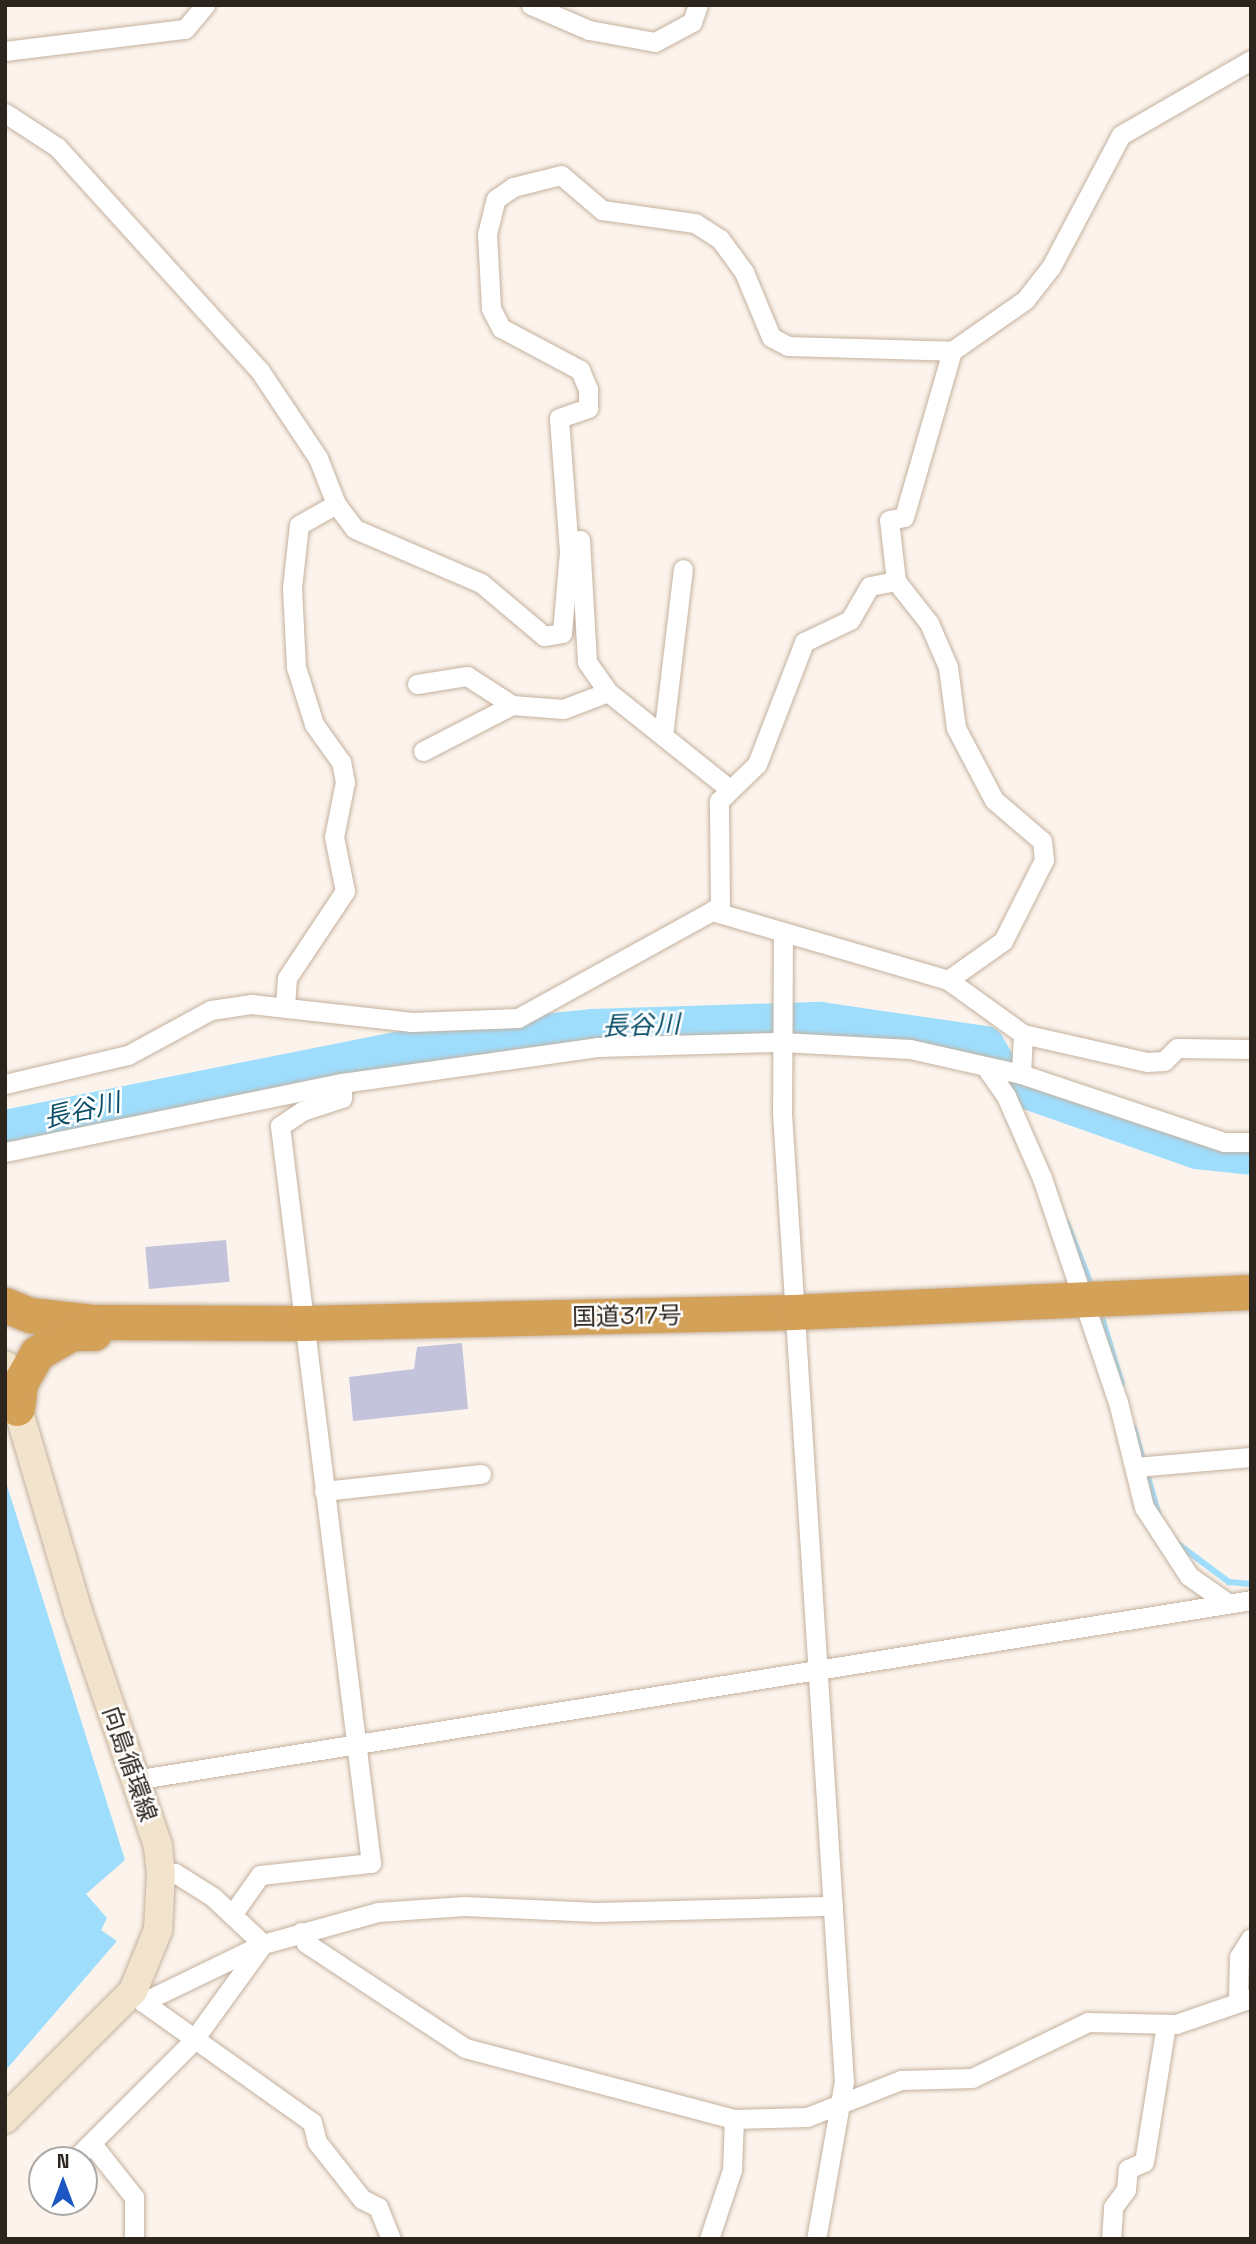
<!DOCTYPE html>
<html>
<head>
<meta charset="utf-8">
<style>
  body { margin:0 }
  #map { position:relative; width:1256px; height:2244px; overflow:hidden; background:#fcf4ec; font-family:"Space Grotesk","Noto Sans JP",sans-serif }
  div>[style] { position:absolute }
  .water>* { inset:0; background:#9eddfc }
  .stream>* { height:6px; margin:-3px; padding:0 3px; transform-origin:3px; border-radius:3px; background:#9eddfc }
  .river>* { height:37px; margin:-18.5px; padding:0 18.5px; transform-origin:18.5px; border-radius:18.5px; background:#9eddfc }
  .building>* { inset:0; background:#c3c4dc; transform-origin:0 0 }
  .roads { filter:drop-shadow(0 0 2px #c4b19f) drop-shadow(0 0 2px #c4b19f) }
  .street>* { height:19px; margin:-9.5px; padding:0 9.5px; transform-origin:9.5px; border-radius:9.5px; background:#fff }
  .secondary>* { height:28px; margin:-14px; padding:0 14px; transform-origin:14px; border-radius:14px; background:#f2e3cd }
  .highway>* { height:35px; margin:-17.5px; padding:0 17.5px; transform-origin:17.5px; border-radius:17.5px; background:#d4a159 }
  span { translate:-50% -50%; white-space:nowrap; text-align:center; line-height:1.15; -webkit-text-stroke:5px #fff; paint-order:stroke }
  .street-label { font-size:24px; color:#2c251e }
  .water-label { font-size:26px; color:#0c506a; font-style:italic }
  .frame { position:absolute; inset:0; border:7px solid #2c251e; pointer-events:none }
  .north { position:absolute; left:28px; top:2146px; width:70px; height:70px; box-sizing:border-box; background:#fff; border:2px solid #aba8a5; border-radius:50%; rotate:0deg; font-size:19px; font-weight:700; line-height:28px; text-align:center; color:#2c251e }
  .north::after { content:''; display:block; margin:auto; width:24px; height:32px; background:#1c56c2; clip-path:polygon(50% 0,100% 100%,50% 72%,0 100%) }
</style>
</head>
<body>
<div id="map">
  <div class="water">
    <i style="clip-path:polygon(5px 1479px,125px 1860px,86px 1894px,107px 1918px,101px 1930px,117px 1941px,5px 2071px)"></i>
  </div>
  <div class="stream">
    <i style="left:1067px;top:1223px;width:69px;rotate:68.7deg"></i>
    <i style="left:1100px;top:1311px;width:76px;rotate:73.2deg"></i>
    <i style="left:1134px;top:1428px;width:91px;rotate:74.1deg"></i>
    <i style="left:1178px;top:1544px;width:64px;rotate:36.7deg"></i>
    <i style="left:1229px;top:1582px;width:22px;rotate:5deg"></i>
  </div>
  <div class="river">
    <i style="left:5px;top:1128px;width:432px;rotate:-11.3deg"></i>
    <i style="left:429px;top:1043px;width:163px;rotate:-5.6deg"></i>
    <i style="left:591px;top:1027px;width:229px;rotate:-1.8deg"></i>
    <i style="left:820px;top:1020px;width:167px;rotate:8.3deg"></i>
    <i style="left:985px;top:1044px;width:47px;rotate:59deg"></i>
    <i style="left:1009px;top:1084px;width:198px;rotate:19.4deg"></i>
    <i style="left:1196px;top:1150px;width:55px;rotate:6.2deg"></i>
  </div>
  <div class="building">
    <i style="left:226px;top:1240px;width:42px;height:81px;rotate:85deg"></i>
    <i style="clip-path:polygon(462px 1343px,468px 1409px,353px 1421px,349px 1377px,414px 1369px,417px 1347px)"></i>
  </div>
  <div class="roads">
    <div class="street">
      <i style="left:531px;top:5px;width:63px;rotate:23.3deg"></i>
      <i style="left:589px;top:30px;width:67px;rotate:10.3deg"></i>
      <i style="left:655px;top:42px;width:42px;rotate:-28.4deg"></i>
      <i style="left:692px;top:22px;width:18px;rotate:-71deg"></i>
      <i style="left:5px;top:51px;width:181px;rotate:-7deg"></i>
      <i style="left:185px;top:29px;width:31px;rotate:-50deg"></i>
      <i style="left:5px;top:113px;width:62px;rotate:33.2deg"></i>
      <i style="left:57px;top:147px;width:302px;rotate:47.8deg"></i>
      <i style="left:260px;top:371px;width:105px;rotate:56.3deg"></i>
      <i style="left:318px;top:458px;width:49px;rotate:68.6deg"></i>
      <i style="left:336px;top:504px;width:31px;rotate:53deg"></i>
      <i style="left:355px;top:529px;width:137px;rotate:23.2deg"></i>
      <i style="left:481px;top:583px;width:82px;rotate:40.1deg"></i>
      <i style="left:544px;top:636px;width:18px;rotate:-9deg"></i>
      <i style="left:562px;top:633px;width:81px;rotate:-85.1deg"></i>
      <i style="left:569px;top:552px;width:16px;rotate:-47deg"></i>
      <i style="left:580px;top:540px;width:122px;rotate:86.7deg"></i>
      <i style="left:587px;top:662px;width:37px;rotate:55deg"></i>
      <i style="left:608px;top:692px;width:152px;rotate:38.6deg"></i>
      <i style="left:569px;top:552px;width:134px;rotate:-94.3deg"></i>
      <i style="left:559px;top:418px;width:31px;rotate:-19deg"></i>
      <i style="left:588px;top:408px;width:19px;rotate:-90deg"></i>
      <i style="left:588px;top:389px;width:21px;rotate:-113deg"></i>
      <i style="left:580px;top:370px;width:89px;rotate:-152deg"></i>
      <i style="left:501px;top:328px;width:22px;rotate:-117deg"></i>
      <i style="left:491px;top:308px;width:74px;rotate:-93.1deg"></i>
      <i style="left:487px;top:234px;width:36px;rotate:-76deg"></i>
      <i style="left:496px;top:199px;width:21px;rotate:-35deg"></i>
      <i style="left:513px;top:187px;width:49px;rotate:-14deg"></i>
      <i style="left:561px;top:175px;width:54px;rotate:40.5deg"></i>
      <i style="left:602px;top:210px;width:94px;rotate:8deg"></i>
      <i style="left:695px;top:223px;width:30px;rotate:33deg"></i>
      <i style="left:720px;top:239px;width:41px;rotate:54deg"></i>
      <i style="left:744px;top:272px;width:70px;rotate:67.4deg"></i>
      <i style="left:771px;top:337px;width:19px;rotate:28deg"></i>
      <i style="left:788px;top:346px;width:164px;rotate:1.7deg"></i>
      <i style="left:952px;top:351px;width:89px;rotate:-34.9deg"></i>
      <i style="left:1025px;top:300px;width:42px;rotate:-51.8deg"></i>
      <i style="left:1051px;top:267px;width:149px;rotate:-62.1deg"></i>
      <i style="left:1121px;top:135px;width:150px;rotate:-30deg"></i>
      <i style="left:417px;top:684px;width:51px;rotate:-9.1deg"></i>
      <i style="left:467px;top:676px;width:54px;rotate:32.8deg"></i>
      <i style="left:663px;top:736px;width:168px;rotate:-83.2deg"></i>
      <i style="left:423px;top:751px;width:100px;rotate:-27.3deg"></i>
      <i style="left:512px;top:705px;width:51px;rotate:4.5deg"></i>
      <i style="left:563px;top:709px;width:48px;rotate:-20.7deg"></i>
      <i style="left:712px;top:911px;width:246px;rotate:16.3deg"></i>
      <i style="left:948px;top:980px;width:92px;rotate:35.8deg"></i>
      <i style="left:1023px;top:1034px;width:40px;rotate:92.9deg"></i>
      <i style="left:783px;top:932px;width:181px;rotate:90.3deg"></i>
      <i style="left:782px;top:1113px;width:970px;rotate:86.34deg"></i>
      <i style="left:844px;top:2081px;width:160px;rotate:100deg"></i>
      <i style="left:948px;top:980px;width:67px;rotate:-35.3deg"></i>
      <i style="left:1003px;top:941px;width:91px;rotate:-63.2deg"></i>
      <i style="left:1044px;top:860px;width:19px;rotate:-96deg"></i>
      <i style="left:1042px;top:841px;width:63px;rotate:-139.5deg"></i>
      <i style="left:994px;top:800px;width:81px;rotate:-117.8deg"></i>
      <i style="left:956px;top:728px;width:62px;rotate:-97.5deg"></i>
      <i style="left:948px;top:667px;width:48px;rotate:-113.4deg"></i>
      <i style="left:929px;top:623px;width:53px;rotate:-128.2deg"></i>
      <i style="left:896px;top:581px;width:61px;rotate:-96.5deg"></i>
      <i style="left:889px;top:520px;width:15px;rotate:-11deg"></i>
      <i style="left:904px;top:517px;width:173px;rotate:-73.9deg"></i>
      <i style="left:285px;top:1006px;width:28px;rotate:-86deg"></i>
      <i style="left:287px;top:978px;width:105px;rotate:-56.3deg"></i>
      <i style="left:345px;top:891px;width:55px;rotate:-101.5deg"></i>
      <i style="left:334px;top:837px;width:56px;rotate:-78.7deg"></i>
      <i style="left:345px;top:782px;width:20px;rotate:-101deg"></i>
      <i style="left:341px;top:762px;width:47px;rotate:-125.4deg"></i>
      <i style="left:314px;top:724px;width:60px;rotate:-107.5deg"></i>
      <i style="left:296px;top:667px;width:79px;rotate:-92.9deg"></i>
      <i style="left:292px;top:588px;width:63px;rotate:-83.7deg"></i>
      <i style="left:299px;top:525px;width:43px;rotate:-29.6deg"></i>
      <i style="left:1023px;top:1034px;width:127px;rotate:12.7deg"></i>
      <i style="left:1147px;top:1062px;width:17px;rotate:-3deg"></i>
      <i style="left:1164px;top:1061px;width:18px;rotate:-45deg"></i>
      <i style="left:1177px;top:1048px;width:74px;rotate:0.8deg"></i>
      <i style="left:985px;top:1066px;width:37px;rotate:55deg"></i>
      <i style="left:1006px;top:1096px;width:90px;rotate:66.3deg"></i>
      <i style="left:1042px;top:1178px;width:237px;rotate:71.3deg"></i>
      <i style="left:1118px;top:1402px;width:108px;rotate:76.1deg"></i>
      <i style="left:1144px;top:1507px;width:82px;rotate:56.9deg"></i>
      <i style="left:1189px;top:1576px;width:45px;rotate:35.1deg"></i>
      <i style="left:5px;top:1084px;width:126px;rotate:-13.3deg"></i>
      <i style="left:128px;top:1055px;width:94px;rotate:-28.5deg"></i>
      <i style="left:211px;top:1010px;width:40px;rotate:-8.5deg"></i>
      <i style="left:251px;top:1004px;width:162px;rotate:6.4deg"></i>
      <i style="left:412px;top:1022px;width:106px;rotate:-2.2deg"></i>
      <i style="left:518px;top:1018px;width:222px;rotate:-28.9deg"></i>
      <i style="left:712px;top:911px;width:10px;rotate:-37deg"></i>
      <i style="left:720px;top:905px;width:104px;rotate:-90.6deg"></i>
      <i style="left:719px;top:801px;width:53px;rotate:-44.2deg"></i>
      <i style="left:757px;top:764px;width:131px;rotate:-68.9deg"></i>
      <i style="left:804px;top:642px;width:51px;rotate:-25.6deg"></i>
      <i style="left:850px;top:620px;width:39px;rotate:-60deg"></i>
      <i style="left:870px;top:586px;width:26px;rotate:-11deg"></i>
      <i style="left:5px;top:1152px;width:344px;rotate:-11.6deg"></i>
      <i style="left:342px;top:1083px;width:259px;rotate:-8deg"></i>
      <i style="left:598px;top:1047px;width:184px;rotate:-1.6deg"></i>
      <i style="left:782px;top:1042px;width:128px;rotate:3.1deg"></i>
      <i style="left:910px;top:1049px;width:114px;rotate:12.7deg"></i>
      <i style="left:1021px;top:1074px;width:214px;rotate:18.5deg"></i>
      <i style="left:1224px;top:1142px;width:27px"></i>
      <i style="left:1136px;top:1467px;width:115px;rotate:-5deg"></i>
      <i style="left:324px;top:1491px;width:158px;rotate:-6.2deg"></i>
      <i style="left:134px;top:1780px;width:1131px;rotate:-9.15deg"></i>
      <i style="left:234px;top:1912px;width:45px;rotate:-54.9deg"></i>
      <i style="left:260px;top:1875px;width:112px;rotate:-6.2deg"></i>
      <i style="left:371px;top:1863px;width:743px;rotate:-97.04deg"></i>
      <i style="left:280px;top:1126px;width:27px;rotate:-34deg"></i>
      <i style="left:302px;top:1111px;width:42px;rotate:-18deg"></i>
      <i style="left:342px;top:1098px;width:15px;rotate:-90deg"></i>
      <i style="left:301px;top:1932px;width:12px;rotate:66deg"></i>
      <i style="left:306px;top:1943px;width:191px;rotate:33.4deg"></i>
      <i style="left:465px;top:2048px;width:278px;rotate:14.8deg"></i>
      <i style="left:734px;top:2119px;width:73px;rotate:-1.6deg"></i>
      <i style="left:807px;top:2117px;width:101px;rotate:-21.5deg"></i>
      <i style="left:901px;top:2080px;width:71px;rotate:-1.6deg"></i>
      <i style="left:972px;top:2078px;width:129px;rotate:-25.8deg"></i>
      <i style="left:1088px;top:2022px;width:88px;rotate:1.3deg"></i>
      <i style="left:1176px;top:2024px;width:79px;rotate:-19.1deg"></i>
      <i style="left:133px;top:1991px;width:15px;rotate:48deg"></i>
      <i style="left:143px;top:2002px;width:133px;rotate:-25.8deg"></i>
      <i style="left:263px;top:1944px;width:119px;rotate:-15.5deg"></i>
      <i style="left:378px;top:1912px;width:86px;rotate:-4deg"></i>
      <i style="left:464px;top:1906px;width:132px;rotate:2.6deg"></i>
      <i style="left:596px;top:1912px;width:237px;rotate:-1.5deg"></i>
      <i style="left:1238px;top:2000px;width:43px;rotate:-88.7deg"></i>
      <i style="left:1239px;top:1957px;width:22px;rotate:-58deg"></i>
      <i style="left:143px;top:2002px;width:207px;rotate:35.4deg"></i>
      <i style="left:312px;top:2122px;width:21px;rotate:76deg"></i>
      <i style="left:317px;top:2142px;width:73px;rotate:51.7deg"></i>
      <i style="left:362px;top:2199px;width:18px;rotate:27deg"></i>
      <i style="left:378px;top:2207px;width:35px;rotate:68deg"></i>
      <i style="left:92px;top:2144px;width:68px;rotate:51.6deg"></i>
      <i style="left:134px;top:2197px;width:42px;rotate:90deg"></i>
      <i style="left:74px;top:2160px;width:167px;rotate:-45deg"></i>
      <i style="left:192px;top:2042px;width:121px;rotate:-54.1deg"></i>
      <i style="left:263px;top:1944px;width:69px;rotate:-136.8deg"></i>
      <i style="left:213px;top:1897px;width:45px;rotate:-147.7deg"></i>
      <i style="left:175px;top:1873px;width:14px;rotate:180deg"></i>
      <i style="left:709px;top:2239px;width:73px;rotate:-71.6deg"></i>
      <i style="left:732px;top:2170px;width:51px;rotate:-87.8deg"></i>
      <i style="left:1111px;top:2239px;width:32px;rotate:-86deg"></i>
      <i style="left:1113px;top:2207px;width:21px;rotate:-53deg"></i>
      <i style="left:1126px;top:2190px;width:21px;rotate:-85deg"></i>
      <i style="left:1128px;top:2169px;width:17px;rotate:-24deg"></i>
      <i style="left:1144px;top:2162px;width:140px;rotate:-80.9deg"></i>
    </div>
    <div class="secondary">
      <i style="left:5px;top:1365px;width:258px;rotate:73.5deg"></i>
      <i style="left:78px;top:1612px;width:247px;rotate:71.1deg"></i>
      <i style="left:158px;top:1846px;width:27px;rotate:84deg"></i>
      <i style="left:161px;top:1873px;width:57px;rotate:93deg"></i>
      <i style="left:158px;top:1930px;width:66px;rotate:112.3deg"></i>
      <i style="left:133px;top:1991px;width:181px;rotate:135deg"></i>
    </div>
    <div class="highway">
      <i style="left:5px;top:1305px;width:27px;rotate:22deg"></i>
      <i style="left:30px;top:1315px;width:63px;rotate:6.3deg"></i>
      <i style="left:93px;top:1322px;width:210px;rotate:0.3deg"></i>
      <i style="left:303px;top:1323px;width:490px;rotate:-1.3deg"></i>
      <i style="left:793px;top:1312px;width:458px;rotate:-2.5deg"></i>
      <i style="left:17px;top:1408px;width:25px;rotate:-83deg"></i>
      <i style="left:20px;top:1383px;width:34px;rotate:-60deg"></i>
      <i style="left:37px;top:1353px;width:39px;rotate:-30deg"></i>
      <i style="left:71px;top:1333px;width:23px"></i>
    </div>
  </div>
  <div class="street-label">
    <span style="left:627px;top:1316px;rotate:-1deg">国道317号</span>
    <span style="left:130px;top:1764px;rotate:71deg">向島循環線</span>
  </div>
  <div class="water-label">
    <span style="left:641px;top:1026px;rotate:-2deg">長谷川</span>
    <span style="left:82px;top:1111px;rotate:-13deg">長谷川</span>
  </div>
  <div class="frame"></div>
  <div class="north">N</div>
</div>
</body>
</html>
